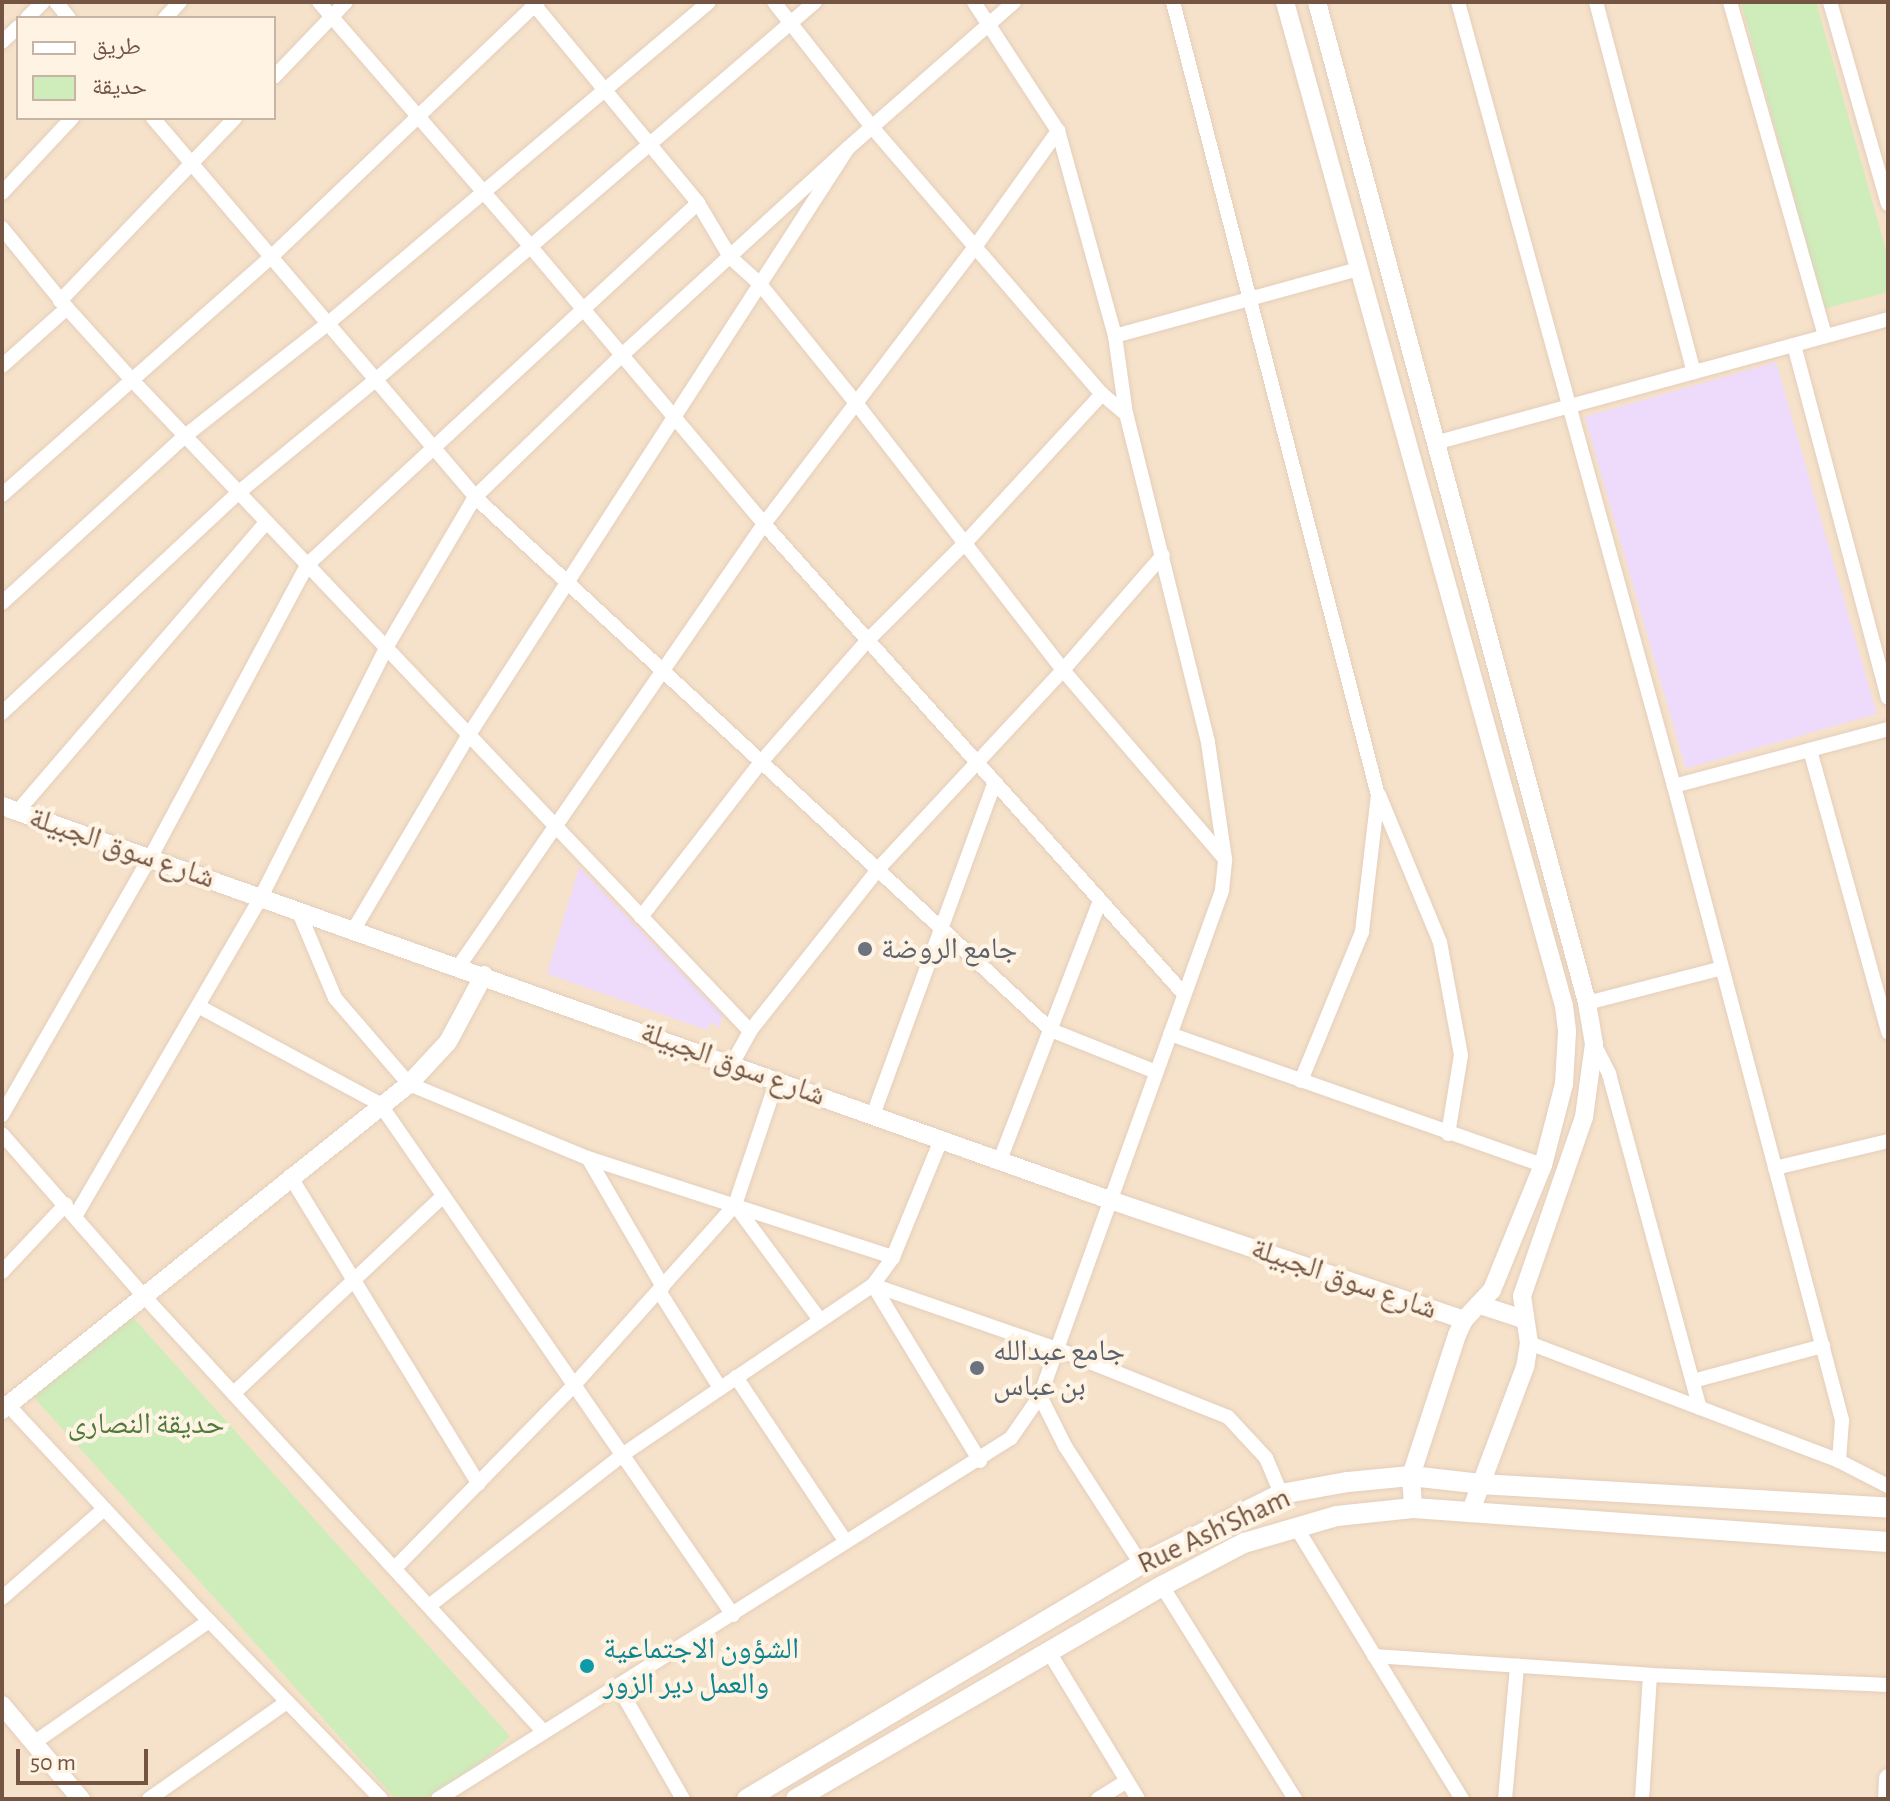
<!DOCTYPE html>
<html>
<head>
<meta charset="utf-8">
<style>
  body { margin:0 }
  #map { position:relative; width:1890px; height:1801px; overflow:hidden; background:#fef1dc; font-family:"Alegreya Sans","Noto Naskh Arabic",sans-serif }
  div>[style] { position:absolute }
  .residential>* { inset:0; background:#f6e2ca }
  .education>* { inset:0; background:#eedafa; transform-origin:0 0 }
  .green>* { inset:0; background:#cfecbb; transform-origin:0 0 }
  .roads { filter:drop-shadow(0 0 2px #e4cebb) drop-shadow(0 0 2px #e4cebb) }
  .minor>* { height:14px; margin:-7px; padding:0 7px; transform-origin:7px; border-radius:7px; background:#fff }
  .tertiary>* { height:18px; margin:-9px; padding:0 9px; transform-origin:9px; border-radius:9px; background:#fff }
  .secondary>* { height:20px; margin:-10px; padding:0 10px; transform-origin:10px; border-radius:10px; background:#fff }
  .dots>* { width:22px; height:22px; translate:-50% -50%; box-sizing:border-box; border:4px solid #fff4e4; border-radius:50% }
  span { translate:-50% -50%; white-space:nowrap; text-align:center; line-height:1.15; -webkit-text-stroke:8px #fff4e4; paint-order:stroke }
  .street-label { font-size:30px; color:#745544 }
  .worship-label { font-size:30px; color:#5b616d }
  .left { translate:0 -50%; text-align:left }
  .park-label { font-size:30px; color:#4e7b3b }
  .culture-label { font-size:30px; color:#0d838f }
  .frame { position:absolute; inset:0; border:4px solid #745544; pointer-events:none }
  .legend { position:absolute; left:16px; top:16px; width:260px; height:104px; box-sizing:border-box; background:#fff4e4; border:2px solid #c7b4a4; margin:0; padding:10px 14px; list-style:none; font-size:24px; color:#745544 }
  .legend li { display:flex; align-items:center; gap:16px; height:40px }
  .legend b { width:40px; border:2px solid #c7b4a4 }
  .scale { position:absolute; left:16px; top:1749px; width:132px; height:36px; box-sizing:border-box; border:4px solid #745544; border-top:0; padding-left:10px; font-size:24px; line-height:28px; white-space:nowrap; color:#745544; -webkit-text-stroke:6px #fff4e4; paint-order:stroke }
</style>
</head>
<body>
<div id="map">
  <div class="residential">
    <i style="clip-path:polygon(evenodd,2px 2px,1888px 2px,1888px 1799px,2px 1799px,2px 2px,18px 18px,274px 18px,274px 118px,18px 118px,18px 18px)"></i>
  </div>
  <div class="education">
    <i style="left:1776px;top:362px;width:366px;height:199px;rotate:74deg"></i>
    <i style="clip-path:polygon(579px 867px,722px 1014px,720px 1029px,711px 1022px,707px 1030px,547px 974px)"></i>
  </div>
  <div class="green">
    <i style="clip-path:polygon(1741px 2px,1816px 2px,1888px 257px,1888px 292px,1824px 309px)"></i>
    <i style="left:128px;top:1312px;width:571px;height:127px;rotate:48deg"></i>
  </div>
  <div class="roads">
    <div class="minor">
      <i style="left:56px;top:2px;width:21px;rotate:51deg"></i>
      <i style="left:319px;top:2px;width:324px;rotate:49.1deg"></i>
      <i style="left:531px;top:247px;width:362px;rotate:49.9deg"></i>
      <i style="left:764px;top:524px;width:630px;rotate:48.22deg"></i>
      <i style="left:532px;top:2px;width:261px;rotate:50.4deg"></i>
      <i style="left:774px;top:2px;width:159px;rotate:51.9deg"></i>
      <i style="left:872px;top:127px;width:352px;rotate:49.3deg"></i>
      <i style="left:1102px;top:394px;width:31px;rotate:40deg"></i>
      <i style="left:1173px;top:2px;width:819px;rotate:75.51deg"></i>
      <i style="left:1378px;top:795px;width:138px;rotate:96.7deg"></i>
      <i style="left:1362px;top:932px;width:161px;rotate:112.3deg"></i>
      <i style="left:1458px;top:2px;width:813px;rotate:74.6deg"></i>
      <i style="left:1674px;top:786px;width:656px;rotate:75.16deg"></i>
      <i style="left:1842px;top:1420px;width:41px;rotate:94.2deg"></i>
      <i style="left:1596px;top:2px;width:383px;rotate:75.2deg"></i>
      <i style="left:1730px;top:2px;width:347px;rotate:74.1deg"></i>
      <i style="left:1830px;top:2px;width:210px;rotate:74deg"></i>
      <i style="left:27px;top:18px;width:23px;rotate:-45deg"></i>
      <i style="left:165px;top:18px;width:22px;rotate:-47deg"></i>
      <i style="left:2px;top:42px;width:22px;rotate:-43deg"></i>
      <i style="left:274px;top:77px;width:104px;rotate:-46.2deg"></i>
      <i style="left:153px;top:118px;width:497px;rotate:49.6deg"></i>
      <i style="left:475px;top:497px;width:785px;rotate:42.78deg"></i>
      <i style="left:1051px;top:1030px;width:113px;rotate:21.8deg"></i>
      <i style="left:2px;top:193px;width:103px;rotate:-47deg"></i>
      <i style="left:2px;top:228px;width:103px;rotate:50.9deg"></i>
      <i style="left:67px;top:308px;width:98px;rotate:47.9deg"></i>
      <i style="left:133px;top:381px;width:896px;rotate:46.49deg"></i>
      <i style="left:60px;top:301px;width:253px;rotate:-46.3deg"></i>
      <i style="left:1115px;top:336px;width:252px;rotate:-15.4deg"></i>
      <i style="left:1794px;top:345px;width:365px;rotate:75.1deg"></i>
      <i style="left:2px;top:366px;width:87px;rotate:-41.7deg"></i>
      <i style="left:1435px;top:443px;width:470px;rotate:-15.3deg"></i>
      <i style="left:2px;top:495px;width:358px;rotate:-41.5deg"></i>
      <i style="left:270px;top:258px;width:371px;rotate:-43.7deg"></i>
      <i style="left:2px;top:603px;width:248px;rotate:-42.4deg"></i>
      <i style="left:185px;top:436px;width:179px;rotate:-38.2deg"></i>
      <i style="left:326px;top:325px;width:501px;rotate:-40.14deg"></i>
      <i style="left:2px;top:713px;width:323px;rotate:-43deg"></i>
      <i style="left:238px;top:493px;width:175px;rotate:-39.4deg"></i>
      <i style="left:373px;top:382px;width:583px;rotate:-40.69deg"></i>
      <i style="left:1810px;top:750px;width:293px;rotate:74.5deg"></i>
      <i style="left:1674px;top:786px;width:221px;rotate:-14.9deg"></i>
      <i style="left:1379px;top:795px;width:159px;rotate:67.5deg"></i>
      <i style="left:1440px;top:942px;width:115px;rotate:79.5deg"></i>
      <i style="left:1461px;top:1055px;width:80px;rotate:99.3deg"></i>
      <i style="left:17px;top:812px;width:382px;rotate:-49.3deg"></i>
      <i style="left:298px;top:910px;width:95px;rotate:67.2deg"></i>
      <i style="left:335px;top:998px;width:113px;rotate:49.3deg"></i>
      <i style="left:409px;top:1084px;width:194px;rotate:22.5deg"></i>
      <i style="left:588px;top:1158px;width:321px;rotate:18deg"></i>
      <i style="left:641px;top:917px;width:196px;rotate:-52.3deg"></i>
      <i style="left:761px;top:762px;width:161px;rotate:-48.8deg"></i>
      <i style="left:867px;top:641px;width:137px;rotate:-45deg"></i>
      <i style="left:964px;top:544px;width:204px;rotate:-47.4deg"></i>
      <i style="left:354px;top:929px;width:228px;rotate:-59.4deg"></i>
      <i style="left:470px;top:733px;width:696px;rotate:-57.13deg"></i>
      <i style="left:848px;top:148px;width:221px;rotate:-41.3deg"></i>
      <i style="left:459px;top:966px;width:537px;rotate:-55.39deg"></i>
      <i style="left:764px;top:524px;width:348px;rotate:-52.7deg"></i>
      <i style="left:975px;top:247px;width:143px;rotate:-54.4deg"></i>
      <i style="left:1587px;top:1003px;width:139px;rotate:-14.5deg"></i>
      <i style="left:198px;top:1006px;width:207px;rotate:28.3deg"></i>
      <i style="left:380px;top:1104px;width:621px;rotate:55.36deg"></i>
      <i style="left:1170px;top:1034px;width:395px;rotate:19.4deg"></i>
      <i style="left:1594px;top:1044px;width:34px;rotate:63deg"></i>
      <i style="left:1609px;top:1074px;width:346px;rotate:74.8deg"></i>
      <i style="left:732px;top:1064px;width:38px;rotate:-61deg"></i>
      <i style="left:750px;top:1031px;width:208px;rotate:-51.6deg"></i>
      <i style="left:879px;top:868px;width:270px;rotate:-47.1deg"></i>
      <i style="left:1063px;top:670px;width:152px;rotate:-49deg"></i>
      <i style="left:2px;top:1115px;width:307px;rotate:-60.1deg"></i>
      <i style="left:155px;top:849px;width:322px;rotate:-61.8deg"></i>
      <i style="left:307px;top:565px;width:533px;rotate:-42.79deg"></i>
      <i style="left:698px;top:203px;width:63px;rotate:59.3deg"></i>
      <i style="left:730px;top:257px;width:40px;rotate:42deg"></i>
      <i style="left:760px;top:284px;width:153px;rotate:51.1deg"></i>
      <i style="left:856px;top:403px;width:338px;rotate:52.2deg"></i>
      <i style="left:1063px;top:670px;width:248px;rotate:49.4deg"></i>
      <i style="left:873px;top:1115px;width:351px;rotate:-69.9deg"></i>
      <i style="left:2px;top:1134px;width:213px;rotate:48.8deg"></i>
      <i style="left:142px;top:1294px;width:593px;rotate:47.46deg"></i>
      <i style="left:588px;top:1158px;width:149px;rotate:59.8deg"></i>
      <i style="left:1000px;top:1160px;width:278px;rotate:-68.9deg"></i>
      <i style="left:1775px;top:1168px;width:116px;rotate:-13.4deg"></i>
      <i style="left:290px;top:1176px;width:361px;rotate:58.5deg"></i>
      <i style="left:735px;top:1205px;width:143px;rotate:53.5deg"></i>
      <i style="left:76px;top:1215px;width:368px;rotate:-59.8deg"></i>
      <i style="left:261px;top:897px;width:279px;rotate:-63.3deg"></i>
      <i style="left:386px;top:648px;width:175px;rotate:-59.5deg"></i>
      <i style="left:475px;top:497px;width:204px;rotate:-44deg"></i>
      <i style="left:622px;top:355px;width:306px;rotate:-42.5deg"></i>
      <i style="left:2px;top:1272px;width:93px;rotate:-46.7deg"></i>
      <i style="left:659px;top:1291px;width:115px;rotate:57.8deg"></i>
      <i style="left:1529px;top:1343px;width:332px;rotate:20.8deg"></i>
      <i style="left:1839px;top:1461px;width:55px;rotate:27deg"></i>
      <i style="left:736px;top:1377px;width:198px;rotate:56.3deg"></i>
      <i style="left:1693px;top:1381px;width:135px;rotate:-15.1deg"></i>
      <i style="left:235px;top:1392px;width:286px;rotate:-43.3deg"></i>
      <i style="left:1040px;top:1396px;width:56px;rotate:63.4deg"></i>
      <i style="left:1065px;top:1446px;width:140px;rotate:57.2deg"></i>
      <i style="left:8px;top:1405px;width:267px;rotate:47.1deg"></i>
      <i style="left:190px;top:1601px;width:275px;rotate:46deg"></i>
      <i style="left:980px;top:1461px;width:206px;rotate:-121.3deg"></i>
      <i style="left:873px;top:1285px;width:195px;rotate:19.2deg"></i>
      <i style="left:1057px;top:1349px;width:184px;rotate:21.7deg"></i>
      <i style="left:1228px;top:1417px;width:56px;rotate:47.2deg"></i>
      <i style="left:1266px;top:1458px;width:39px;rotate:67deg"></i>
      <i style="left:1296px;top:1527px;width:319px;rotate:58.6deg"></i>
      <i style="left:395px;top:1568px;width:256px;rotate:-45.6deg"></i>
      <i style="left:574px;top:1385px;width:241px;rotate:-48.2deg"></i>
      <i style="left:735px;top:1205px;width:132px;rotate:-71.4deg"></i>
      <i style="left:1162px;top:1586px;width:251px;rotate:58deg"></i>
      <i style="left:2px;top:1598px;width:135px;rotate:-41.1deg"></i>
      <i style="left:429px;top:1606px;width:245px;rotate:-38deg"></i>
      <i style="left:622px;top:1455px;width:303px;rotate:-34.1deg"></i>
      <i style="left:873px;top:1285px;width:34px;rotate:-54deg"></i>
      <i style="left:893px;top:1257px;width:126px;rotate:-67.7deg"></i>
      <i style="left:1049px;top:1652px;width:172px;rotate:58.8deg"></i>
      <i style="left:1374px;top:1656px;width:277px;rotate:3.9deg"></i>
      <i style="left:1650px;top:1675px;width:238px;rotate:2.4deg"></i>
      <i style="left:618px;top:1686px;width:130px;rotate:60.1deg"></i>
      <i style="left:35px;top:1742px;width:212px;rotate:-34.8deg"></i>
      <i style="left:149px;top:1799px;width:169px;rotate:-35.1deg"></i>
      <i style="left:438px;top:1799px;width:677px;rotate:-32.21deg"></i>
      <i style="left:1011px;top:1438px;width:51px;rotate:-55.4deg"></i>
      <i style="left:1040px;top:1396px;width:50px;rotate:-70.1deg"></i>
      <i style="left:1057px;top:1349px;width:488px;rotate:-70.2deg"></i>
      <i style="left:1222px;top:890px;width:31px;rotate:-84deg"></i>
      <i style="left:1225px;top:859px;width:118px;rotate:-98.3deg"></i>
      <i style="left:1208px;top:742px;width:338px;rotate:-104deg"></i>
      <i style="left:1126px;top:414px;width:79px;rotate:-98deg"></i>
      <i style="left:1115px;top:336px;width:213px;rotate:-105.5deg"></i>
      <i style="left:1058px;top:131px;width:154px;rotate:-123.1deg"></i>
      <i style="left:1098px;top:1799px;width:34px;rotate:-32deg"></i>
      <i style="left:1505px;top:1799px;width:134px;rotate:-84.8deg"></i>
      <i style="left:1642px;top:1799px;width:124px;rotate:-86.3deg"></i>
    </div>
    <div class="tertiary">
      <i style="left:1285px;top:2px;width:1042px;rotate:74.47deg"></i>
      <i style="left:1564px;top:1006px;width:26px;rotate:83deg"></i>
      <i style="left:1567px;top:1032px;width:52px;rotate:93.3deg"></i>
      <i style="left:1564px;top:1084px;width:84px;rotate:104.5deg"></i>
      <i style="left:1543px;top:1165px;width:135px;rotate:112.2deg"></i>
      <i style="left:1492px;top:1290px;width:41px;rotate:133deg"></i>
      <i style="left:1464px;top:1320px;width:17px;rotate:115deg"></i>
      <i style="left:1457px;top:1335px;width:148px;rotate:108.1deg"></i>
      <i style="left:1411px;top:1476px;width:32px;rotate:86deg"></i>
      <i style="left:1317px;top:2px;width:1037px;rotate:74.9deg"></i>
      <i style="left:1587px;top:1003px;width:42px;rotate:80.3deg"></i>
      <i style="left:1594px;top:1044px;width:74px;rotate:97.8deg"></i>
      <i style="left:1584px;top:1117px;width:189px;rotate:109.1deg"></i>
      <i style="left:1522px;top:1296px;width:48px;rotate:81.5deg"></i>
      <i style="left:1529px;top:1343px;width:24px;rotate:99deg"></i>
      <i style="left:1525px;top:1367px;width:156px;rotate:110.6deg"></i>
      <i style="left:2px;top:806px;width:1176px;rotate:19.58deg"></i>
      <i style="left:1110px;top:1200px;width:374px;rotate:18.7deg"></i>
      <i style="left:1480px;top:1305px;width:45px;rotate:18deg"></i>
      <i style="left:2px;top:1410px;width:521px;rotate:-38.69deg"></i>
      <i style="left:409px;top:1084px;width:57px;rotate:-47.1deg"></i>
      <i style="left:448px;top:1042px;width:76px;rotate:-61.8deg"></i>
      <i style="left:2px;top:1705px;width:123px;rotate:50deg"></i>
      <i style="left:1887px;top:1799px;width:21px;rotate:-87deg"></i>
    </div>
    <div class="secondary">
      <i style="left:747px;top:1799px;width:459px;rotate:-30.8deg"></i>
      <i style="left:1141px;top:1564px;width:157px;rotate:-26.6deg"></i>
      <i style="left:1281px;top:1494px;width:68px;rotate:-10.2deg"></i>
      <i style="left:1348px;top:1482px;width:63px;rotate:-5.4deg"></i>
      <i style="left:1411px;top:1476px;width:70px;rotate:6.5deg"></i>
      <i style="left:1481px;top:1484px;width:406px;rotate:3.3deg"></i>
      <i style="left:796px;top:1799px;width:423px;rotate:-30.2deg"></i>
      <i style="left:1162px;top:1586px;width:93px;rotate:-27.7deg"></i>
      <i style="left:1244px;top:1543px;width:97px;rotate:-16.2deg"></i>
      <i style="left:1337px;top:1516px;width:76px;rotate:-6deg"></i>
      <i style="left:1413px;top:1508px;width:476px;rotate:4.1deg"></i>
    </div>
  </div>
  <div class="dots">
    <i style="left:865px;top:949px;background:#6b7280"></i>
    <i style="left:977px;top:1368px;background:#6b7280"></i>
    <i style="left:587px;top:1666px;background:#0f9aa8"></i>
  </div>
  <div class="street-label">
    <span style="left:122px;top:848px;rotate:19deg">شارع سوق الجبيلة</span>
    <span style="left:733px;top:1064px;rotate:20deg">شارع سوق الجبيلة</span>
    <span style="left:1344px;top:1279px;rotate:19deg">شارع سوق الجبيلة</span>
    <span style="left:1214px;top:1531px;rotate:-25deg">Rue Ash'Sham</span>
  </div>
  <div class="worship-label">
    <span class="left" style="left:881px;top:949px">جامع الروضة</span>
    <span class="left" style="left:993px;top:1368px">جامع عبدالله<br>بن عباس</span>
  </div>
  <div class="park-label">
    <span style="left:146px;top:1424px">حديقة النصارى</span>
  </div>
  <div class="culture-label">
    <span class="left" style="left:603px;top:1666px">الشؤون الاجتماعية<br>والعمل دير الزور</span>
  </div>
  <div class="frame"></div>
  <ul class="legend">
  <li><b style="height:10px;background:#fff"></b>طريق</li>
  <li><b style="height:22px;background:#cfecbb"></b>حديقة</li>
  </ul>
  <div class="scale">50 m</div>
</div>
</body>
</html>
